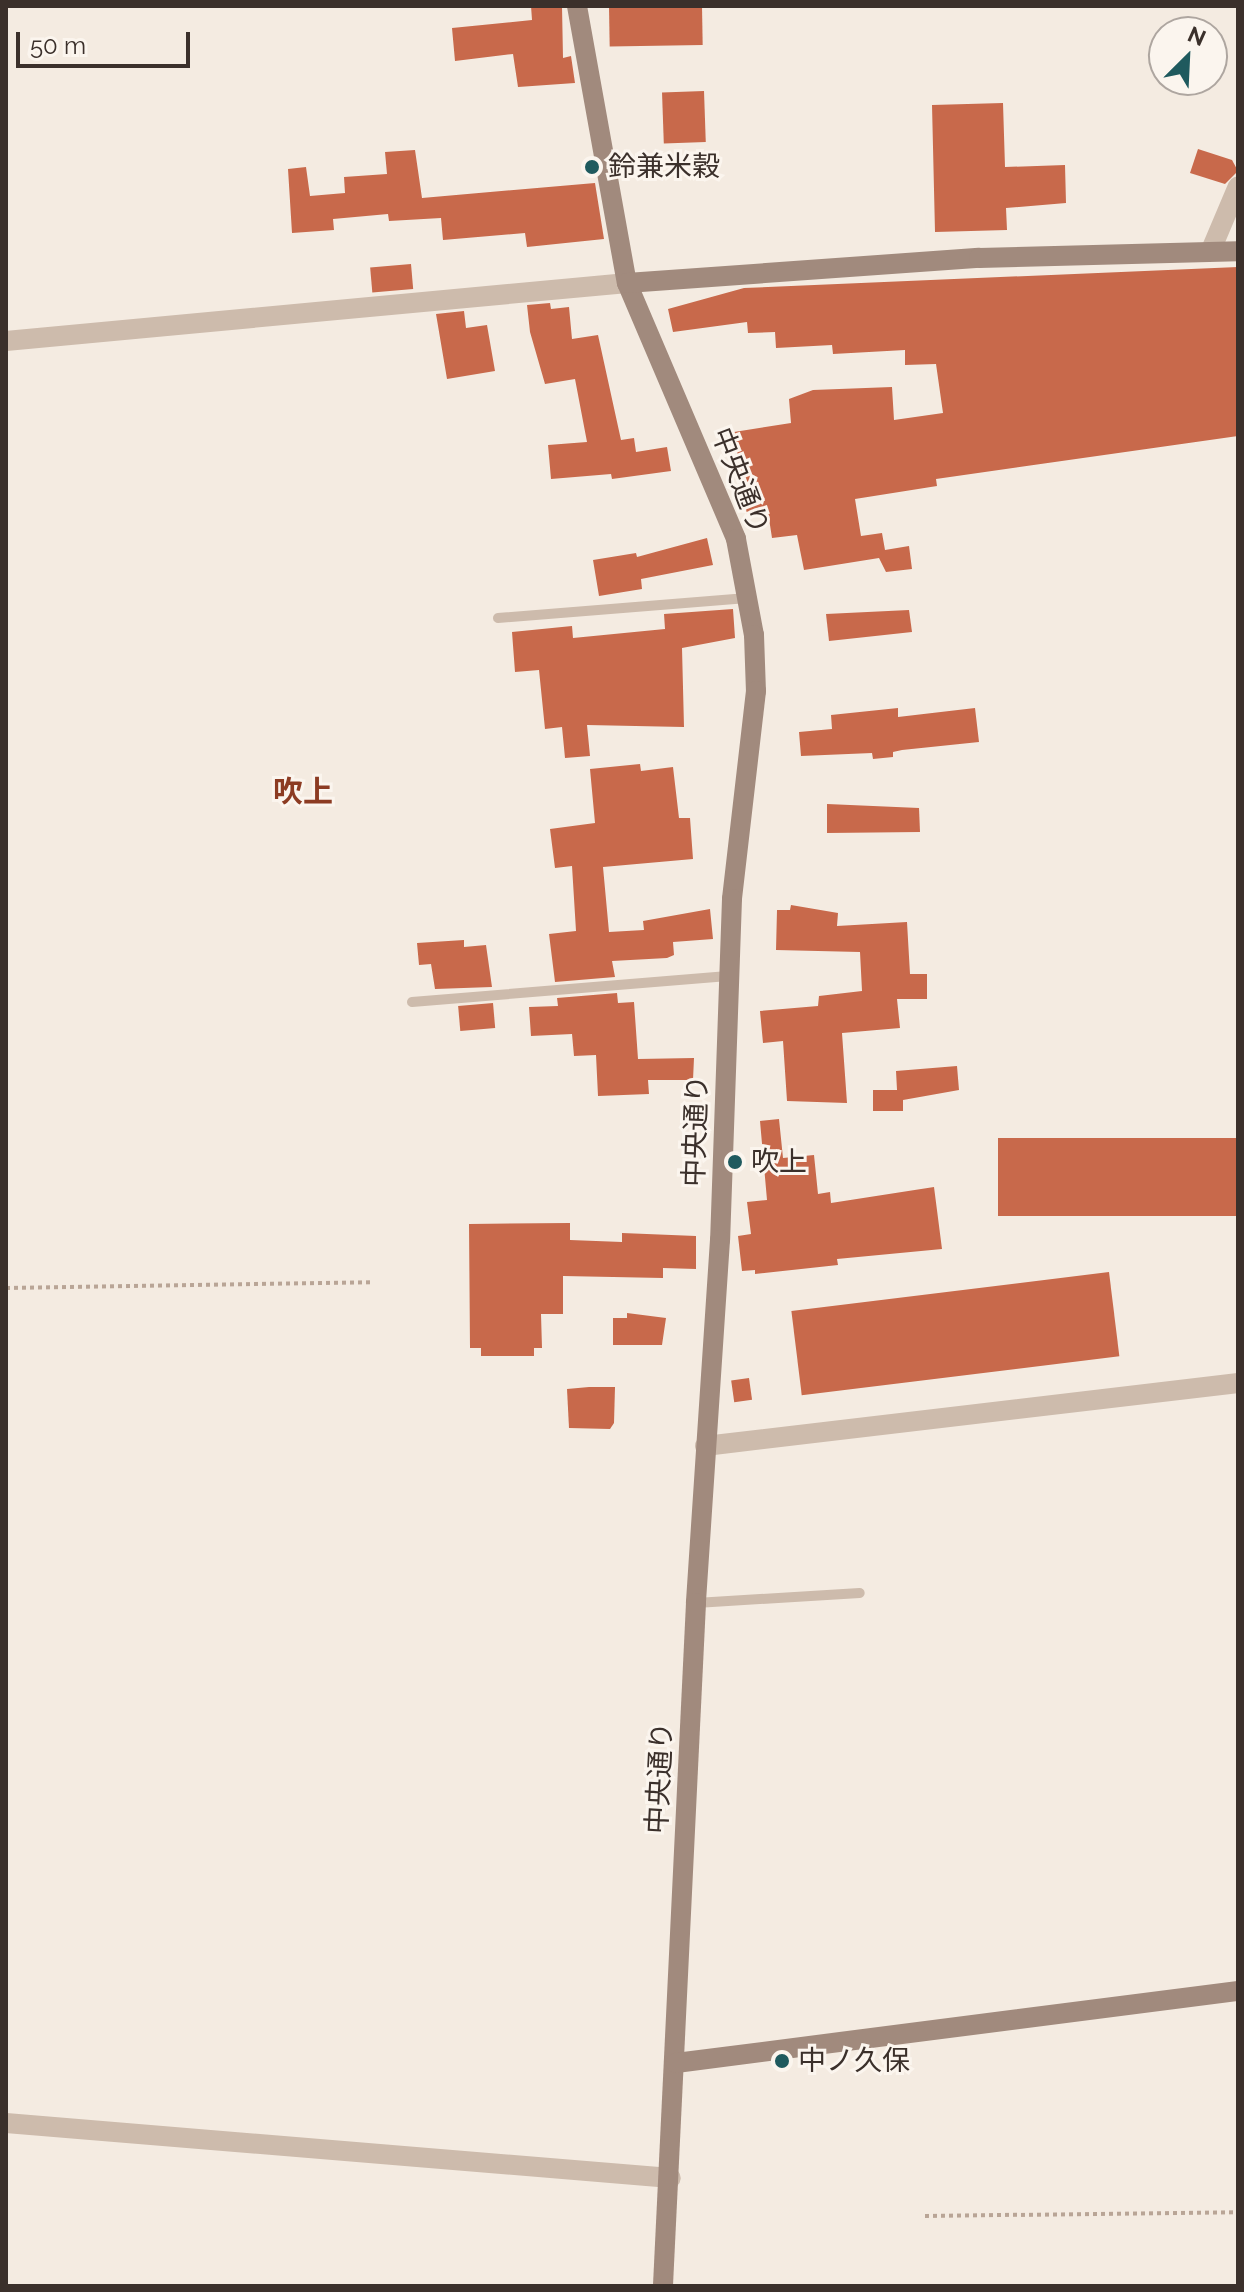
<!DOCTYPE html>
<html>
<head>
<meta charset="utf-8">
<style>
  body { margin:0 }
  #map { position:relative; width:1244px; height:2292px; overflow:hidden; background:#f4ebe1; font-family:Raleway,"Noto Sans JP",sans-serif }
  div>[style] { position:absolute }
  .building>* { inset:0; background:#c8694b; transform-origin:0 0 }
  .path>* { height:4px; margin-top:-2px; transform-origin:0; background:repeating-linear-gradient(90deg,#b9a596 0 4px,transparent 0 8px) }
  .lane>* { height:10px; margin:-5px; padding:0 5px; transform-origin:5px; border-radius:5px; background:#cdbbac }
  .street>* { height:20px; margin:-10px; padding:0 10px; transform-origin:10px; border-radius:10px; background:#cdbbac }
  .secondary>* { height:20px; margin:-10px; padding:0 10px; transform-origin:10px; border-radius:10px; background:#a18a7d }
  .dots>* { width:22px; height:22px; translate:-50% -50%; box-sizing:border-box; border:4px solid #fbf5ee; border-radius:50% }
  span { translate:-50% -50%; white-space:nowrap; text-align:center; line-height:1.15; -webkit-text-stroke:6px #fbf5ee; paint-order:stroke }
  .poi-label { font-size:28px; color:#3b302b }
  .left { translate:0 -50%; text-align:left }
  .street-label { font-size:28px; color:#3b302b }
  .neighbourhood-label { font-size:30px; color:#8c3b22; font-weight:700 }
  .frame { position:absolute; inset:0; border:8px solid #3b302b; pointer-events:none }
  .north { position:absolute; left:1148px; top:16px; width:80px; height:80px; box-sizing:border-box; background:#fbf5ee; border:2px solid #aea6a0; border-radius:50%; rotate:24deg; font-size:22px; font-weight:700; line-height:32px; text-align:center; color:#3b302b }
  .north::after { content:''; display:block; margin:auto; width:28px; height:36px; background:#1f5a5e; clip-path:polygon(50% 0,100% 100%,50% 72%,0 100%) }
  .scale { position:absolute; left:16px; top:32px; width:174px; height:36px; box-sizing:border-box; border:4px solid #3b302b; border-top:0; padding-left:10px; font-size:24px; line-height:28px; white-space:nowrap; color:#3b302b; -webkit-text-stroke:6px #fbf5ee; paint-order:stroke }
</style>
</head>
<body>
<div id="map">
  <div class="building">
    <i style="clip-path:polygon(531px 6px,562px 6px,563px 58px,571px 56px,575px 83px,518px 87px,513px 54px,455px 61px,452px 28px,532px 20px)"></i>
    <i style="left:702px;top:6px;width:39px;height:93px;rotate:89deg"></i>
    <i style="left:704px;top:91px;width:51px;height:42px;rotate:88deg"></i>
    <i style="clip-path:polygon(1003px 103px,1005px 167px,1065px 165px,1066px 203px,1006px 208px,1007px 230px,935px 232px,932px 105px)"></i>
    <i style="clip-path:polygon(1198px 149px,1232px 160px,1238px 171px,1225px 184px,1190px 173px)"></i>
    <i style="clip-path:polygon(415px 150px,422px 198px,595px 183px,604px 239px,527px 247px,525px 233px,443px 240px,441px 218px,389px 221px,388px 214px,333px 219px,334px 230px,292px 233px,288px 169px,306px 167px,310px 196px,345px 193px,344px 177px,387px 174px,385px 152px)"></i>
    <i style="left:411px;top:264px;width:25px;height:41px;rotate:85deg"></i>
    <i style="clip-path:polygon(1238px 267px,1238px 436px,936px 479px,937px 486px,855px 499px,861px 536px,882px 533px,885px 550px,909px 546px,912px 569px,886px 572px,879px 558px,804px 570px,797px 535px,772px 538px,768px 512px,747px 515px,734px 432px,791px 423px,789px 399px,813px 390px,892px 387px,894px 420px,943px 413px,936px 364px,905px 365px,905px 350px,833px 354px,832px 345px,776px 348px,775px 332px,748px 333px,747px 322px,673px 332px,668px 309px,744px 288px)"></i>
    <i style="clip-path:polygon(550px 303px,551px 309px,569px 307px,572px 339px,598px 335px,621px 440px,634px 438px,636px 452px,667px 447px,671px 471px,612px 479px,611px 474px,551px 479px,548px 445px,587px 442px,575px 379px,545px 384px,530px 332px,527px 305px)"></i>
    <i style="clip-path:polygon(464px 311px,466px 328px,487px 325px,495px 371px,447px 379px,436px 314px)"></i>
    <i style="clip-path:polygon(707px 538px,713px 565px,641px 579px,642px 589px,599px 596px,593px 560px,636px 553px,637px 557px)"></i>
    <i style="clip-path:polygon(733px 609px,735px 638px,682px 648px,684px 727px,587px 725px,590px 756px,565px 758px,562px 727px,545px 729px,539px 670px,515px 672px,512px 632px,572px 626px,573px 638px,665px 629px,664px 614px)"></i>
    <i style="clip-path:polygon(909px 610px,912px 632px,829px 641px,826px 614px)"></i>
    <i style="clip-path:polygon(898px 708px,898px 717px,975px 708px,979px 742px,902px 750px,893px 752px,893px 757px,873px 759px,872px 753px,801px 756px,799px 732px,832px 729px,831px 715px)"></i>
    <i style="clip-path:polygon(640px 764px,641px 771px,673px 767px,679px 818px,690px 818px,693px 859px,603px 867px,609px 932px,644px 930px,643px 921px,710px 909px,713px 939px,673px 942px,674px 955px,667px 958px,612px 961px,615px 977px,555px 982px,549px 934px,576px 931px,572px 866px,555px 868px,550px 829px,595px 823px,590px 769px)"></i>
    <i style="clip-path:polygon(827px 804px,919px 808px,920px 832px,827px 833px)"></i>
    <i style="clip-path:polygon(791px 905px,838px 913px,837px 926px,907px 922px,910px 974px,927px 974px,927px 999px,897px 999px,900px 1028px,842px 1033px,847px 1103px,787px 1101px,783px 1041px,763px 1043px,760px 1011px,818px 1006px,819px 996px,862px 991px,860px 952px,776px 950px,777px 910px,790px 910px)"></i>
    <i style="clip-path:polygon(464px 940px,464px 947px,486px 945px,492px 987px,435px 989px,431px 964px,419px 965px,417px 943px)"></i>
    <i style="clip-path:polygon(617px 993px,618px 1003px,634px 1002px,638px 1059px,694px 1058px,693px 1080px,648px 1080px,649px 1094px,598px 1096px,596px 1055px,574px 1056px,572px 1034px,531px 1036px,529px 1007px,558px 1006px,557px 998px)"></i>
    <i style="left:493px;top:1003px;width:25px;height:35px;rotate:85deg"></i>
    <i style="clip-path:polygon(957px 1066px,959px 1090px,903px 1100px,903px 1111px,873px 1111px,873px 1090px,897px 1090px,896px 1071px)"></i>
    <i style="clip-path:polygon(779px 1119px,783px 1158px,814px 1155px,818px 1194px,830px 1192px,831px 1203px,934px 1187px,942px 1249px,837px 1259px,838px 1265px,755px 1274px,755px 1270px,742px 1271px,738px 1236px,751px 1234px,747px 1202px,767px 1200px,760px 1121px)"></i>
    <i style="left:1238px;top:1138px;width:78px;height:240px;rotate:90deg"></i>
    <i style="clip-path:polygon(570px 1223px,570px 1240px,622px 1242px,622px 1233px,696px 1236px,696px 1269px,663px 1268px,663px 1278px,563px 1276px,563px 1314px,541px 1314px,542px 1348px,534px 1348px,534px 1356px,481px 1356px,481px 1348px,470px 1348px,469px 1224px)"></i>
    <i style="left:1109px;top:1272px;width:85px;height:320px;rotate:83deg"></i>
    <i style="clip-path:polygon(627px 1313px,666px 1318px,662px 1345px,613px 1345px,613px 1318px,627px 1318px)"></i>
    <i style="left:749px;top:1378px;width:22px;height:18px;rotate:82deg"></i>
    <i style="clip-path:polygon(589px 1387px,615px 1387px,614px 1423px,610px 1429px,569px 1428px,567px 1389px)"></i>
  </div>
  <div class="path">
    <i style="left:6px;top:1288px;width:367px;rotate:-0.9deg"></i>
    <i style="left:925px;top:2216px;width:313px;rotate:-0.7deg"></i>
  </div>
  <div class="lane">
    <i style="left:498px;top:618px;width:250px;rotate:-4.6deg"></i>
    <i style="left:412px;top:1002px;width:317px;rotate:-4.7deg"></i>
    <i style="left:696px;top:1603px;width:164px;rotate:-3.5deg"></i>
  </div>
  <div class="street">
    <i style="left:1211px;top:250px;width:69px;rotate:-67.1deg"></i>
    <i style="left:6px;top:341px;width:624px;rotate:-5.34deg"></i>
    <i style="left:705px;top:1446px;width:537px;rotate:-6.74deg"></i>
    <i style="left:6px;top:2123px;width:667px;rotate:4.73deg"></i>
  </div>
  <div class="secondary">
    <i style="left:577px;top:6px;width:281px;rotate:79.8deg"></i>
    <i style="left:627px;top:283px;width:278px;rotate:66.9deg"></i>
    <i style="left:736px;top:539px;width:98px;rotate:79.4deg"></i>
    <i style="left:754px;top:635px;width:56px;rotate:88deg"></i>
    <i style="left:756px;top:691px;width:209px;rotate:96.6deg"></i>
    <i style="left:732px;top:899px;width:341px;rotate:92deg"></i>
    <i style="left:720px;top:1240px;width:364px;rotate:93.8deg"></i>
    <i style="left:696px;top:1603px;width:684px;rotate:92.77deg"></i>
    <i style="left:627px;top:283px;width:353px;rotate:-4.1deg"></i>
    <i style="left:979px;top:258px;width:259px;rotate:-1.5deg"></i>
    <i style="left:676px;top:2063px;width:567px;rotate:-7.3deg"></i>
  </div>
  <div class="dots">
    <i style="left:592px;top:167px;background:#1f5a5e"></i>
    <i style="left:735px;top:1162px;background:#1f5a5e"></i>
    <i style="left:782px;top:2061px;background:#1f5a5e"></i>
  </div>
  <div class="poi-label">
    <span class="left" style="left:608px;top:167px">鈴兼米穀</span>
    <span class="left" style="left:751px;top:1162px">吹上</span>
    <span class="left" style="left:798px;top:2061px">中ノ久保</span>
  </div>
  <div class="street-label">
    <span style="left:740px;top:481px;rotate:69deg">中央通り</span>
    <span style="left:696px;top:1131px;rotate:-88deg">中央通り</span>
    <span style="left:660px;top:1778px;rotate:-87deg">中央通り</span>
  </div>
  <div class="neighbourhood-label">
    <span style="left:303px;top:792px">吹上</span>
  </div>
  <div class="frame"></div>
  <div class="north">N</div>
  <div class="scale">50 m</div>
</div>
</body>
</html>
